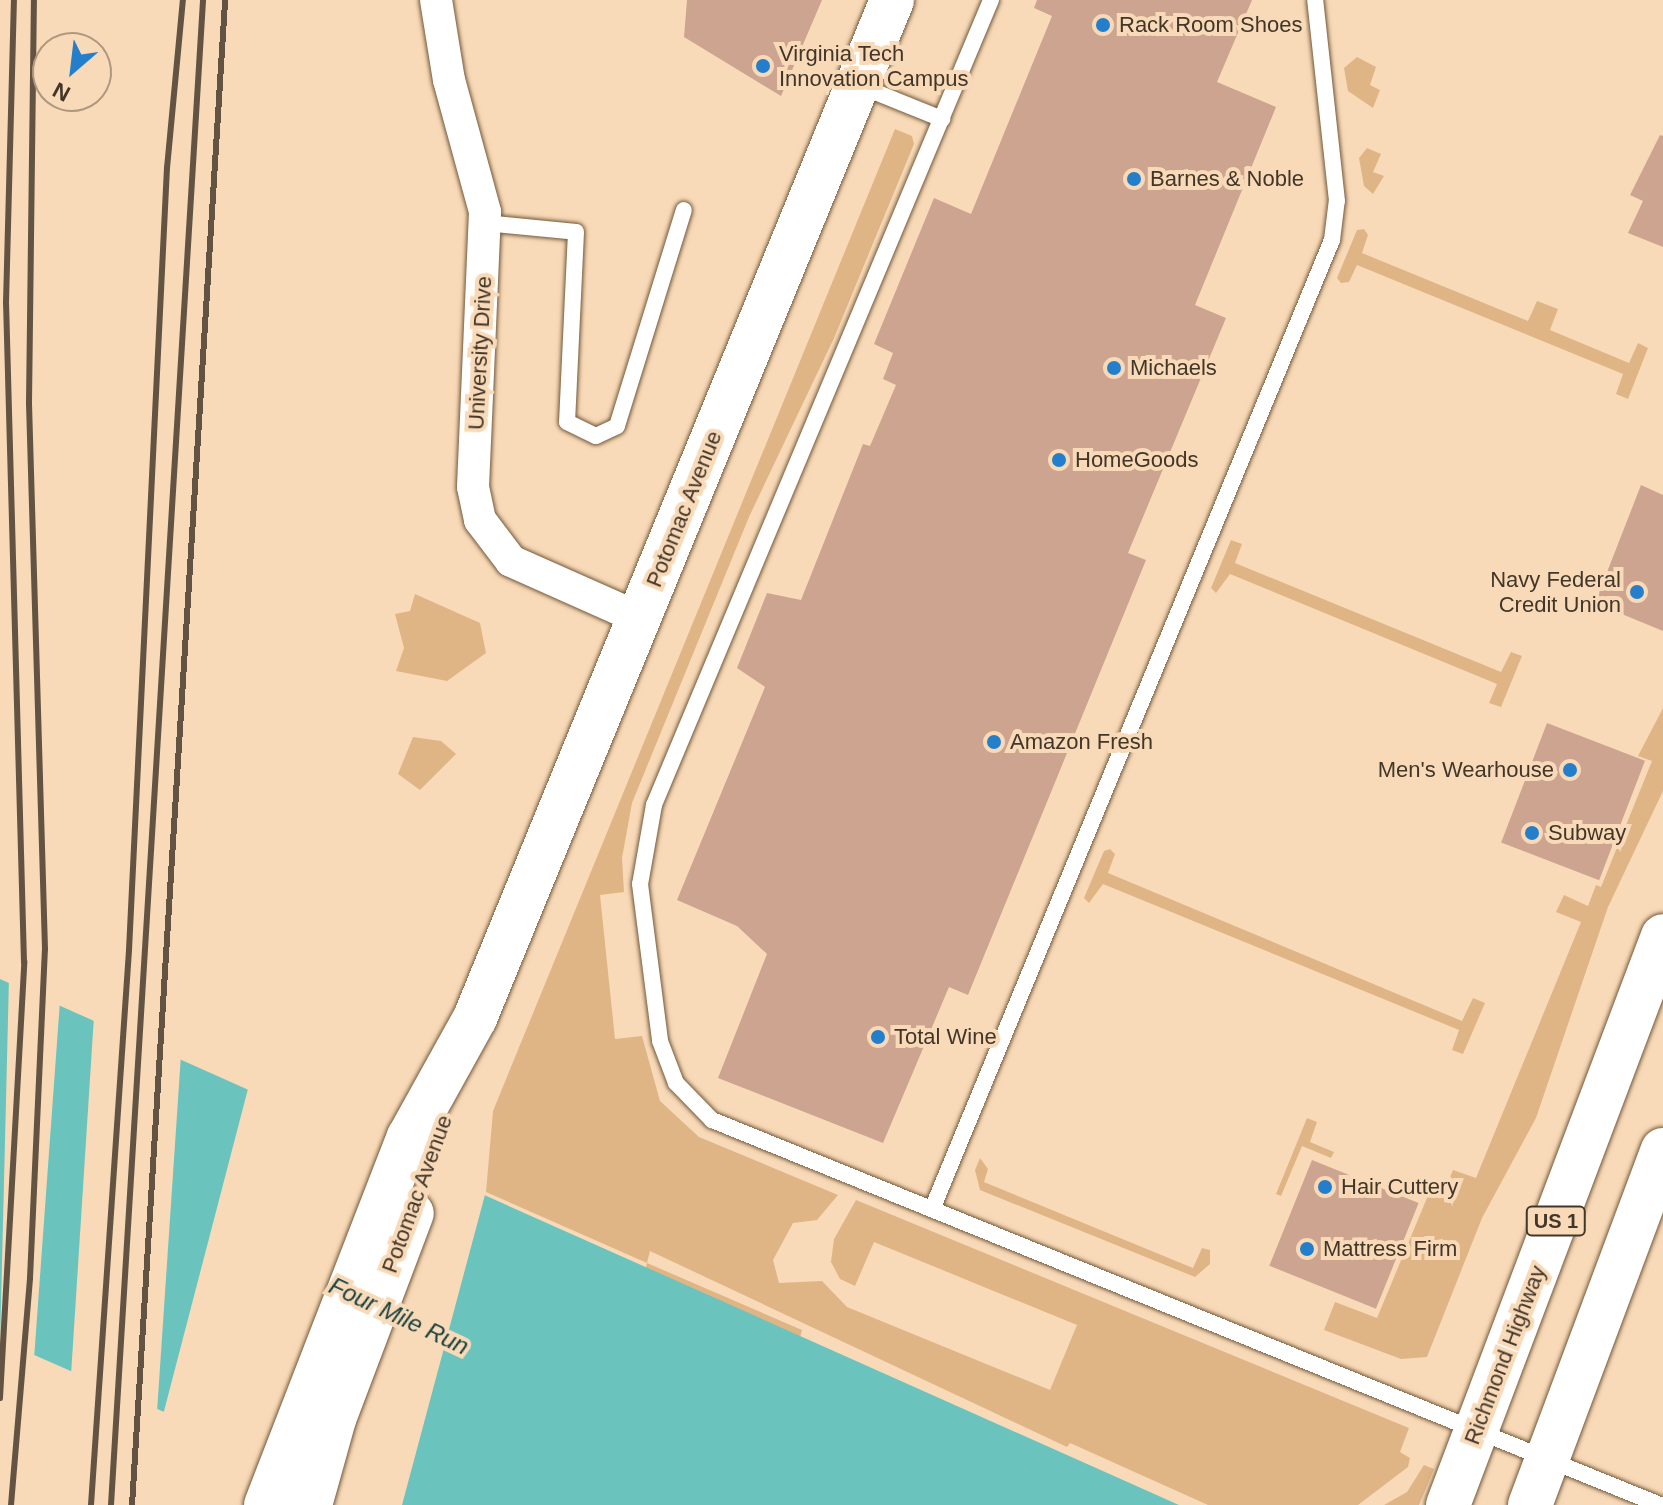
<!DOCTYPE html>
<html>
<head>
<meta charset="utf-8">
<style>
  body { margin:0 }
  #map { position:relative; width:1663px; height:1505px; overflow:hidden; background:#f9dab8; font-family:Helvetica,sans-serif }
  div>[style] { position:absolute }
  .green>* { inset:0; background:#dfb586 }
  .water>* { inset:0; background:#6bc3bd }
  .pier>* { inset:0; background:#f9dab8 }
  .building>* { inset:0; background:#cda48f; transform-origin:0 0 }
  .roads { filter:drop-shadow(0 0 2px #72583a) drop-shadow(0 0 2px #72583a) }
  .lane>* { height:16px; margin:-8px; padding:0 8px; transform-origin:8px; border-radius:8px; background:#fff }
  .street>* { height:32px; margin:-16px; padding:0 16px; transform-origin:16px; border-radius:16px; background:#fff }
  .secondary>* { height:44px; margin:-22px; padding:0 22px; transform-origin:22px; border-radius:22px; background:#fff }
  .highway>* { height:44px; margin:-22px; padding:0 22px; transform-origin:22px; border-radius:22px; background:#fff }
  .rail>* { height:6px; margin:-3px; padding:0 3px; transform-origin:3px; border-radius:3px; background:#625342 }
  .dots>* { width:22px; height:22px; translate:-50% -50%; box-sizing:border-box; border:4px solid #f9dab8; border-radius:50% }
  span { translate:-50% -50%; white-space:nowrap; text-align:center; line-height:1.15; -webkit-text-stroke:8px #f9dab8; paint-order:stroke }
  .shield-label span { padding:2px 6px; background:#f9dab8; border:2px solid; border-radius:6px; -webkit-text-stroke-width:0 }
  .shield-label { font-size:20px; color:#423629; font-weight:700 }
  .poi-label { font-size:22px; color:#423629 }
  .left { translate:0 -50%; text-align:left }
  .right { translate:-100% -50%; text-align:right }
  .street-label { font-size:22px; color:#423629 }
  .water-label { font-size:24px; color:#194240; font-style:italic }
  .north { position:absolute; left:32px; top:32px; width:80px; height:80px; box-sizing:border-box; background:#f9dab8; border:2px solid #b0987f; border-radius:50%; rotate:208deg; font-size:22px; font-weight:700; line-height:32px; text-align:center; color:#423629 }
  .north::after { content:''; display:block; margin:auto; width:28px; height:36px; background:#237ecb; clip-path:polygon(50% 0,100% 100%,50% 72%,0 100%) }
</style>
</head>
<body>
<div id="map">
  <div class="green">
    <i style="clip-path:polygon(1357px 57px,1376px 67px,1370px 85px,1380px 90px,1373px 108px,1348px 91px,1344px 68px)"></i>
    <i style="clip-path:polygon(895px 129px,912px 136px,914px 144px,834px 338px,749px 517px,632px 803px,622px 858px,624px 892px,600px 895px,615px 1039px,642px 1036px,660px 1101px,699px 1137px,838px 1195px,817px 1220px,793px 1223px,773px 1260px,779px 1283px,822px 1281px,847px 1307px,1050px 1390px,1077px 1325px,874px 1242px,855px 1286px,840px 1279px,831px 1262px,834px 1239px,856px 1200px,1409px 1428px,1400px 1452px,1410px 1458px,1408px 1467px,1358px 1505px,1208px 1505px,1070px 1443px,1067px 1447px,650px 1251px,647px 1263px,802px 1330px,756px 1505px,579px 1505px,647px 1263px,486px 1192px,493px 1111px)"></i>
    <i style="clip-path:polygon(1367px 148px,1381px 154px,1373px 172px,1384px 176px,1373px 194px,1364px 186px,1359px 158px)"></i>
    <i style="clip-path:polygon(1364px 229px,1368px 235px,1362px 253px,1528px 321px,1537px 301px,1558px 309px,1550px 330px,1629px 363px,1638px 343px,1648px 348px,1628px 399px,1616px 394px,1623px 374px,1357px 265px,1349px 282px,1341px 283px,1337px 278px,1357px 230px)"></i>
    <i style="clip-path:polygon(1231px 540px,1242px 544px,1235px 563px,1501px 672px,1511px 652px,1522px 656px,1501px 707px,1489px 703px,1497px 684px,1230px 574px,1216px 593px,1211px 588px)"></i>
    <i style="clip-path:polygon(415px 594px,480px 623px,486px 653px,447px 681px,396px 671px,404px 648px,395px 614px,410px 611px)"></i>
    <i style="clip-path:polygon(1663px 708px,1663px 791px,1608px 907px,1536px 1118px,1482px 1218px,1427px 1357px,1401px 1359px,1324px 1330px,1335px 1302px,1377px 1318px,1427px 1198px,1408px 1189px,1409px 1183px,1442px 1197px,1453px 1170px,1476px 1178px,1581px 922px,1556px 912px,1564px 895px,1588px 906px,1596px 885px,1601px 887px,1652px 761px,1638px 756px)"></i>
    <i style="clip-path:polygon(413px 737px,441px 741px,456px 754px,420px 790px,398px 774px)"></i>
    <i style="clip-path:polygon(1110px 849px,1115px 854px,1108px 873px,1462px 1021px,1473px 998px,1485px 1003px,1463px 1054px,1452px 1050px,1459px 1030px,1103px 884px,1089px 903px,1084px 898px,1104px 851px)"></i>
    <i style="clip-path:polygon(1307px 1118px,1317px 1122px,1310px 1142px,1334px 1152px,1331px 1158px,1302px 1146px,1281px 1196px,1276px 1194px)"></i>
    <i style="clip-path:polygon(980px 1158px,988px 1169px,984px 1182px,1193px 1268px,1202px 1248px,1210px 1250px,1210px 1264px,1195px 1277px,980px 1190px,975px 1170px)"></i>
    <i style="clip-path:polygon(1424px 1465px,1434px 1469px,1419px 1505px,1384px 1505px,1407px 1492px)"></i>
  </div>
  <div class="water">
    <i style="clip-path:polygon(0 979px,1179px 1505px,376px 1505px,0 1340px)"></i>
  </div>
  <div class="pier">
    <i style="clip-path:polygon(9px 978px,60px 1001px,34px 1359px,0 1345px)"></i>
    <i style="clip-path:polygon(94px 1016px,181px 1055px,157px 1412px,71px 1375px)"></i>
    <i style="clip-path:polygon(249px 1085px,486px 1191px,402px 1505px,366px 1505px,163px 1415px)"></i>
  </div>
  <div class="building">
    <i style="clip-path:polygon(687px 0,822px 0,781px 96px,684px 37px)"></i>
    <i style="clip-path:polygon(1037px 0,1252px 0,1217px 82px,1276px 107px,1195px 305px,1226px 318px,1128px 553px,1146px 560px,968px 995px,949px 987px,883px 1143px,718px 1078px,767px 954px,737px 926px,677px 900px,765px 687px,737px 668px,767px 593px,801px 600px,863px 444px,870px 446px,896px 385px,883px 379px,893px 353px,874px 344px,934px 198px,971px 214px,1052px 16px,1034px 8px)"></i>
    <i style="clip-path:polygon(1660px 135px,1663px 136px,1663px 247px,1628px 233px,1643px 201px,1630px 195px)"></i>
    <i style="clip-path:polygon(1641px 485px,1663px 495px,1663px 631px,1595px 603px)"></i>
    <i style="left:1547px;top:723px;width:105px;height:128px;rotate:21deg"></i>
    <i style="left:1312px;top:1160px;width:115px;height:114px;rotate:22deg"></i>
  </div>
  <div class="roads">
    <div class="lane">
      <i style="left:991px;top:0;width:873px;rotate:112.72deg"></i>
      <i style="left:654px;top:805px;width:80px;rotate:100deg"></i>
      <i style="left:640px;top:884px;width:158px;rotate:82.7deg"></i>
      <i style="left:660px;top:1041px;width:45px;rotate:69.1deg"></i>
      <i style="left:676px;top:1083px;width:52px;rotate:45.8deg"></i>
      <i style="left:712px;top:1120px;width:1023px;rotate:22.1deg"></i>
      <i style="left:858px;top:85px;width:91px;rotate:22deg"></i>
      <i style="left:485px;top:223px;width:91px;rotate:5.6deg"></i>
      <i style="left:576px;top:232px;width:190px;rotate:92.7deg"></i>
      <i style="left:567px;top:422px;width:32px;rotate:26deg"></i>
      <i style="left:596px;top:436px;width:23px;rotate:-25deg"></i>
      <i style="left:617px;top:426px;width:226px;rotate:-72.8deg"></i>
      <i style="left:933px;top:1207px;width:1046px;rotate:-67.58deg"></i>
      <i style="left:1332px;top:240px;width:39px;rotate:-83deg"></i>
      <i style="left:1337px;top:201px;width:202px;rotate:-96.2deg"></i>
    </div>
    <div class="street">
      <i style="left:436px;top:0;width:81px;rotate:80.8deg"></i>
      <i style="left:449px;top:80px;width:137px;rotate:74.7deg"></i>
      <i style="left:485px;top:212px;width:275px;rotate:92.5deg"></i>
      <i style="left:473px;top:487px;width:34px;rotate:78deg"></i>
      <i style="left:480px;top:520px;width:51px;rotate:52.9deg"></i>
      <i style="left:511px;top:561px;width:140px;rotate:24deg"></i>
    </div>
    <div class="secondary">
      <i style="left:266px;top:1505px;width:395px;rotate:-68.8deg"></i>
      <i style="left:409px;top:1137px;width:136px;rotate:-61deg"></i>
      <i style="left:475px;top:1018px;width:1100px;rotate:-67.72deg"></i>
      <i style="left:310px;top:1505px;width:89px;rotate:-74.4deg"></i>
      <i style="left:334px;top:1419px;width:220px;rotate:-69.3deg"></i>
    </div>
    <div class="highway">
      <i style="left:1448px;top:1505px;width:608px;rotate:-69.3deg"></i>
      <i style="left:1530px;top:1505px;width:379px;rotate:-69.5deg"></i>
    </div>
  </div>
  <div class="rail">
    <i style="left:0;top:1398px;width:437px;rotate:-86.8deg"></i>
    <i style="left:24px;top:962px;width:659px;rotate:-91.56deg"></i>
    <i style="left:6px;top:303px;width:303px;rotate:-88.5deg"></i>
    <i style="left:11px;top:1505px;width:228px;rotate:-85.2deg"></i>
    <i style="left:30px;top:1278px;width:329px;rotate:-87.4deg"></i>
    <i style="left:45px;top:949px;width:546px;rotate:-91.68deg"></i>
    <i style="left:29px;top:403px;width:403px;rotate:-89.3deg"></i>
    <i style="left:91px;top:1505px;width:556px;rotate:-86.08deg"></i>
    <i style="left:129px;top:950px;width:783px;rotate:-87.22deg"></i>
    <i style="left:167px;top:168px;width:169px;rotate:-84.6deg"></i>
    <i style="left:111px;top:1505px;width:1508px;rotate:-86.5deg"></i>
    <i style="left:132px;top:1505px;width:1508px;rotate:-86.46deg"></i>
  </div>
  <div class="dots">
    <i style="left:1103px;top:25px;background:#237ecb"></i>
    <i style="left:763px;top:66px;background:#237ecb"></i>
    <i style="left:1134px;top:179px;background:#237ecb"></i>
    <i style="left:1114px;top:368px;background:#237ecb"></i>
    <i style="left:1059px;top:460px;background:#237ecb"></i>
    <i style="left:1637px;top:592px;background:#237ecb"></i>
    <i style="left:994px;top:742px;background:#237ecb"></i>
    <i style="left:1570px;top:770px;background:#237ecb"></i>
    <i style="left:1532px;top:833px;background:#237ecb"></i>
    <i style="left:878px;top:1037px;background:#237ecb"></i>
    <i style="left:1325px;top:1187px;background:#237ecb"></i>
    <i style="left:1307px;top:1249px;background:#237ecb"></i>
  </div>
  <div class="shield-label">
    <span style="left:1556px;top:1221px">US 1</span>
  </div>
  <div class="poi-label">
    <span class="left" style="left:1119px;top:25px">Rack Room Shoes</span>
    <span class="left" style="left:779px;top:66px">Virginia Tech<br>Innovation Campus</span>
    <span class="left" style="left:1150px;top:179px">Barnes &amp; Noble</span>
    <span class="left" style="left:1130px;top:368px">Michaels</span>
    <span class="left" style="left:1075px;top:460px">HomeGoods</span>
    <span class="right" style="left:1621px;top:592px">Navy Federal<br>Credit Union</span>
    <span class="left" style="left:1010px;top:742px">Amazon Fresh</span>
    <span class="right" style="left:1554px;top:770px">Men's Wearhouse</span>
    <span class="left" style="left:1548px;top:833px">Subway</span>
    <span class="left" style="left:894px;top:1037px">Total Wine</span>
    <span class="left" style="left:1341px;top:1187px">Hair Cuttery</span>
    <span class="left" style="left:1323px;top:1249px">Mattress Firm</span>
  </div>
  <div class="street-label">
    <span style="left:480px;top:353px;rotate:-87deg">University Drive</span>
    <span style="left:684px;top:509px;rotate:-68deg">Potomac Avenue</span>
    <span style="left:417px;top:1194px;rotate:-70deg">Potomac Avenue</span>
    <span style="left:1505px;top:1355px;rotate:-69deg">Richmond Highway</span>
  </div>
  <div class="water-label">
    <span style="left:399px;top:1316px;rotate:25deg">Four Mile Run</span>
  </div>
  <div class="north">N</div>
</div>
</body>
</html>
